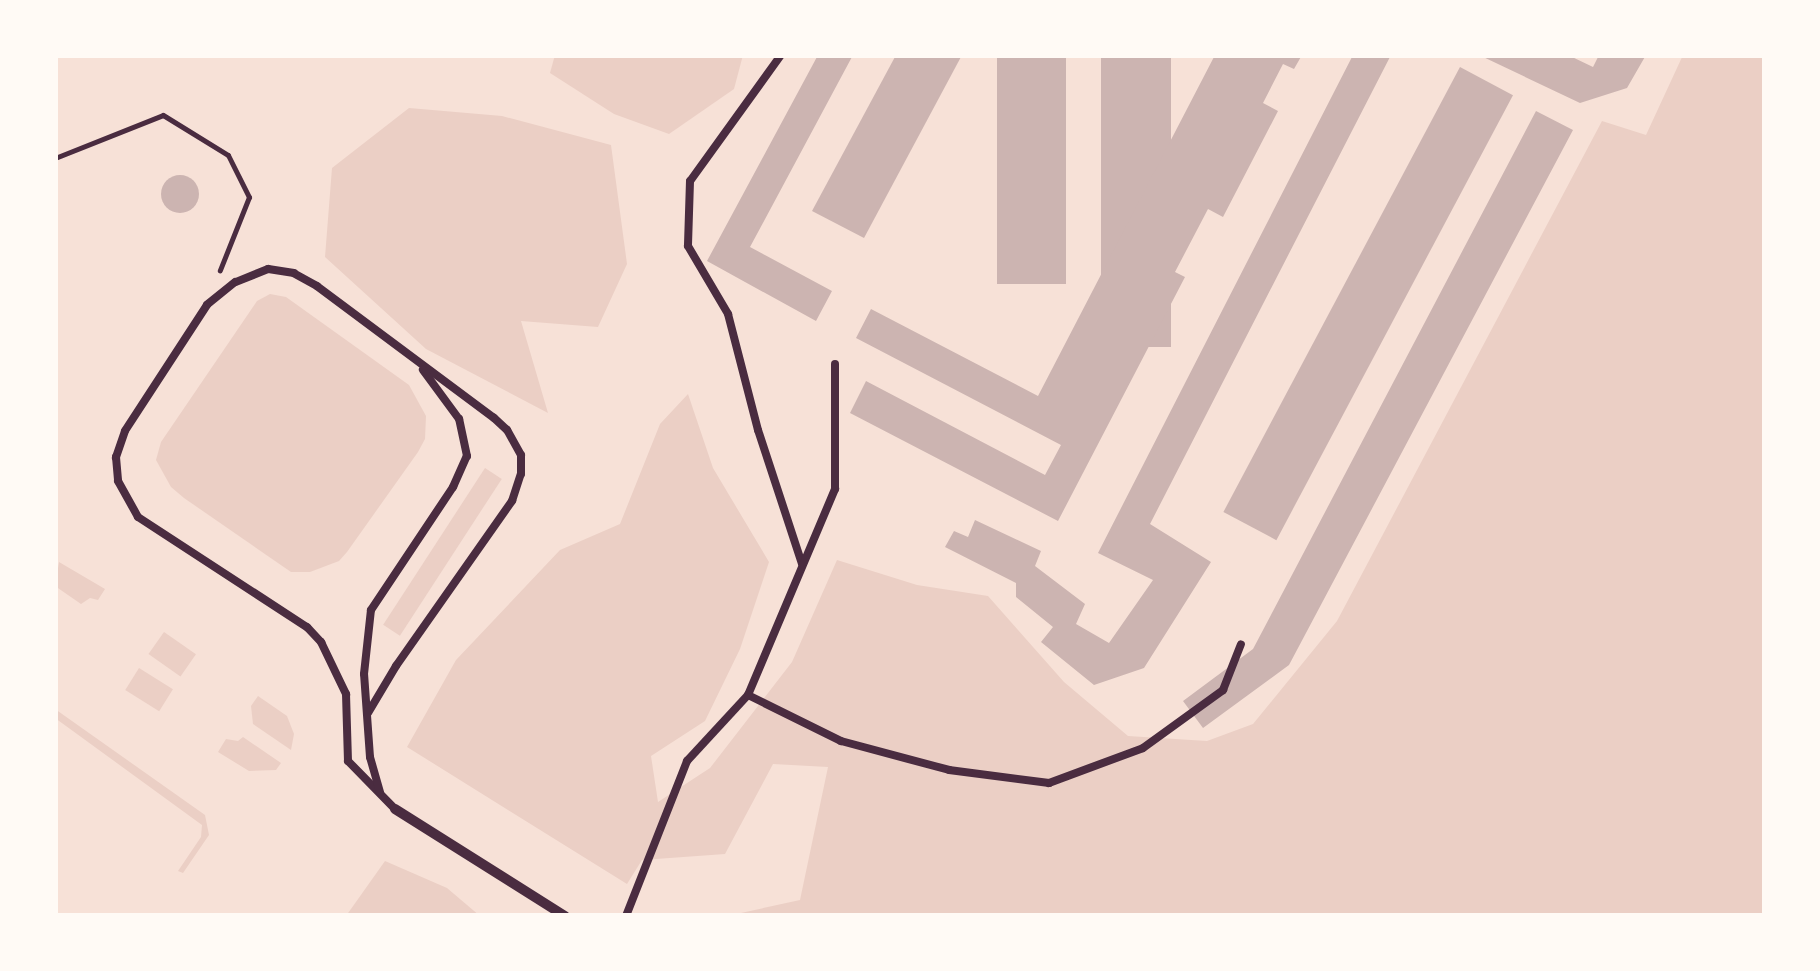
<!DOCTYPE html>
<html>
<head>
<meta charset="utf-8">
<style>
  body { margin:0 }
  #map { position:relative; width:1820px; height:971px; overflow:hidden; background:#f7e1d7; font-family:Arial,sans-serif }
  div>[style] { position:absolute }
  .green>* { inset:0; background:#ebcfc5; transform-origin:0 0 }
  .building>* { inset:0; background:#ccb4b1; transform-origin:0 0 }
  .round { border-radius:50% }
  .path>* { height:5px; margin:-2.5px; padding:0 2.5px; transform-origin:2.5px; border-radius:2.5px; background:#4a2c40 }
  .service>* { height:8px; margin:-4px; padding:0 4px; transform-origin:4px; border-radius:4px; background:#4a2c40 }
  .minor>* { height:10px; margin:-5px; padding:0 5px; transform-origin:5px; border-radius:5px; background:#4a2c40 }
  span { translate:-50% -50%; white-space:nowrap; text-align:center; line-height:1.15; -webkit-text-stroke:8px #fffaf5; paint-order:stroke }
  .frame { position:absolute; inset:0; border:58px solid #fffaf5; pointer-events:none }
</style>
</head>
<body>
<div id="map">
  <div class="green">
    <i style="clip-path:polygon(555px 55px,743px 55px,734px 89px,669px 134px,614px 114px,550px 73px)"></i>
    <i style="clip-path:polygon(1683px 55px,1765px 55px,1765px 916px,727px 916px,800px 900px,828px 767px,773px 764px,725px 854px,642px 860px,627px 884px,407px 747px,456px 660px,560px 550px,620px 524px,660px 424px,688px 394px,713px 468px,769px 562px,740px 649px,705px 721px,651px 756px,658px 802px,710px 768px,792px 662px,837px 560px,917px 585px,988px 596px,1064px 682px,1128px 736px,1207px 741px,1253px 724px,1337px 621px,1602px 121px,1646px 135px)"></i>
    <i style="clip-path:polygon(409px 108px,502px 116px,611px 145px,627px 264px,598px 327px,521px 321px,548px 413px,426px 349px,325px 257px,332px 168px)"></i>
    <i style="clip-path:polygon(270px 294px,286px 297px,409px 385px,426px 416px,425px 439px,418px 452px,347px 552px,339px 561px,310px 572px,291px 572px,184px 498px,171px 487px,156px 460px,161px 442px,257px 301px)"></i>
    <i style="left:485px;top:468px;width:20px;height:187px;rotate:33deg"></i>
    <i style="clip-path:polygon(59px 562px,105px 589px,98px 600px,90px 598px,81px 604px,55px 586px)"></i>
    <i style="left:164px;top:632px;width:39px;height:27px;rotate:35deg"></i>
    <i style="left:139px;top:668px;width:40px;height:26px;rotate:32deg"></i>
    <i style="clip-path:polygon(258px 696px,287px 716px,294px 734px,291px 750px,253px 724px,251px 706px)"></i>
    <i style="clip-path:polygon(55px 709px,205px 815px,209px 835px,183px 873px,178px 871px,201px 837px,202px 825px,55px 718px)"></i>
    <i style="clip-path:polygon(243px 737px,281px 763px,276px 770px,249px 771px,218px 752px,226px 739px,238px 741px)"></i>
    <i style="clip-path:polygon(385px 861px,447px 888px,480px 916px,346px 916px)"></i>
  </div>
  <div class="building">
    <i style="clip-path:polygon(818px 55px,853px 55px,750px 247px,832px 291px,816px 321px,707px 261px)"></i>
    <i style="clip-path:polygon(896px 55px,962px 55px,864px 238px,812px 211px)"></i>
    <i style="left:997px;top:55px;width:69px;height:229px"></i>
    <i style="left:1101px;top:55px;width:70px;height:292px"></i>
    <i style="clip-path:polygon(1215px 55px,1302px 55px,1294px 69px,1283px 64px,1263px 103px,1278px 111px,1223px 217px,1208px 209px,1175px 272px,1185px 277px,1058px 521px,850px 413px,866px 381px,1045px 475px,1061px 445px,856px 338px,871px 309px,1038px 396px)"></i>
    <i style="clip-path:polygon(1353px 55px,1391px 55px,1150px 524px,1211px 562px,1144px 668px,1094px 685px,1041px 642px,1053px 627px,1016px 597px,1016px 583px,945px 547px,954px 531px,968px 537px,975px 520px,1041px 551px,1035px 566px,1085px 604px,1076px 624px,1109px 643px,1153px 580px,1098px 553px)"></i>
    <i style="clip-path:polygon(1479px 55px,1568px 55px,1593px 67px,1599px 55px,1646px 55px,1627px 88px,1580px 103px)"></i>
    <i style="left:1460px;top:67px;width:60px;height:504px;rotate:28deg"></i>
    <i style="clip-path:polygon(1536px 111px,1573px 130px,1289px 665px,1203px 728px,1183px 701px,1253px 649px)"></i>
    <i class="round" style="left:161px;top:175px;width:38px;height:38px"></i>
  </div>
  <div class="path">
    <i style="left:55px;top:158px;width:116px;rotate:-21.7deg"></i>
    <i style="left:163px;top:115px;width:76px;rotate:31.6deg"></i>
    <i style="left:228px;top:155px;width:47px;rotate:63.4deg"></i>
    <i style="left:249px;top:197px;width:79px;rotate:111.7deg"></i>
  </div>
  <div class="service">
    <i style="left:781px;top:55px;width:155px;rotate:125.8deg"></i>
    <i style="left:690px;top:181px;width:65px;rotate:91.8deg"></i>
    <i style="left:688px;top:246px;width:79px;rotate:59.5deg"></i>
    <i style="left:728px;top:314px;width:120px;rotate:75.5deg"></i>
    <i style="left:758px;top:430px;width:141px;rotate:71.8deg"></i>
    <i style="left:748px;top:695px;width:104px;rotate:26.3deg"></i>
    <i style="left:841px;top:741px;width:112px;rotate:15deg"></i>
    <i style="left:949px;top:770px;width:101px;rotate:7.4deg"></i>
    <i style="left:1049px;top:783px;width:100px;rotate:-20.4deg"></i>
    <i style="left:1143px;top:748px;width:99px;rotate:-35.9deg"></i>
    <i style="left:1223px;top:690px;width:49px;rotate:-68.6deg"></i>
    <i style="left:368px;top:713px;width:55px;rotate:-59.2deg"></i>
    <i style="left:396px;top:666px;width:202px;rotate:-54.9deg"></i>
    <i style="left:512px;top:501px;width:28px;rotate:-72deg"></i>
    <i style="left:521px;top:474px;width:19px;rotate:-90deg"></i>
    <i style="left:521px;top:455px;width:29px;rotate:-119deg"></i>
    <i style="left:507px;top:430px;width:18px;rotate:-137deg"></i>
    <i style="left:494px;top:418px;width:221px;rotate:-143.3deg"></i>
    <i style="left:317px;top:286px;width:26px;rotate:-151deg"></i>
    <i style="left:294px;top:273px;width:26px;rotate:-171deg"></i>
    <i style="left:268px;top:269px;width:35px;rotate:158deg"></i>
    <i style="left:235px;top:282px;width:36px;rotate:141deg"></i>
    <i style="left:207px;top:305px;width:150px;rotate:123.1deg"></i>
    <i style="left:125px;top:431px;width:28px;rotate:109deg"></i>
    <i style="left:116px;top:457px;width:24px;rotate:85deg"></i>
    <i style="left:118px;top:481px;width:41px;rotate:60.9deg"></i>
    <i style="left:138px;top:517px;width:202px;rotate:33.1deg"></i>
    <i style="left:307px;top:627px;width:21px;rotate:47deg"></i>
    <i style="left:321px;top:642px;width:58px;rotate:64.3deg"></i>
    <i style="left:346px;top:694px;width:67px;rotate:88.3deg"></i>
    <i style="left:348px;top:761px;width:67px;rotate:45.6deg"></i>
    <i style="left:380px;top:792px;width:36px;rotate:-106deg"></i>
    <i style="left:370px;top:757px;width:83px;rotate:-94.1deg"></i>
    <i style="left:364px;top:674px;width:64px;rotate:-83.8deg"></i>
    <i style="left:371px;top:610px;width:148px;rotate:-56.3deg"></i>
    <i style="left:453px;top:487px;width:34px;rotate:-66deg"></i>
    <i style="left:467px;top:456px;width:38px;rotate:-102deg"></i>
    <i style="left:459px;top:419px;width:61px;rotate:-126.3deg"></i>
    <i style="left:626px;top:916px;width:167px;rotate:-68.5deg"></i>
    <i style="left:687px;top:761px;width:90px;rotate:-47.3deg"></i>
    <i style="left:748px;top:695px;width:224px;rotate:-67.1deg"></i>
    <i style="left:835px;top:489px;width:125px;rotate:-90deg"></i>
  </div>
  <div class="minor">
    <i style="left:395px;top:809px;width:201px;rotate:32.2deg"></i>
  </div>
  <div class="frame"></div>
</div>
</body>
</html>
